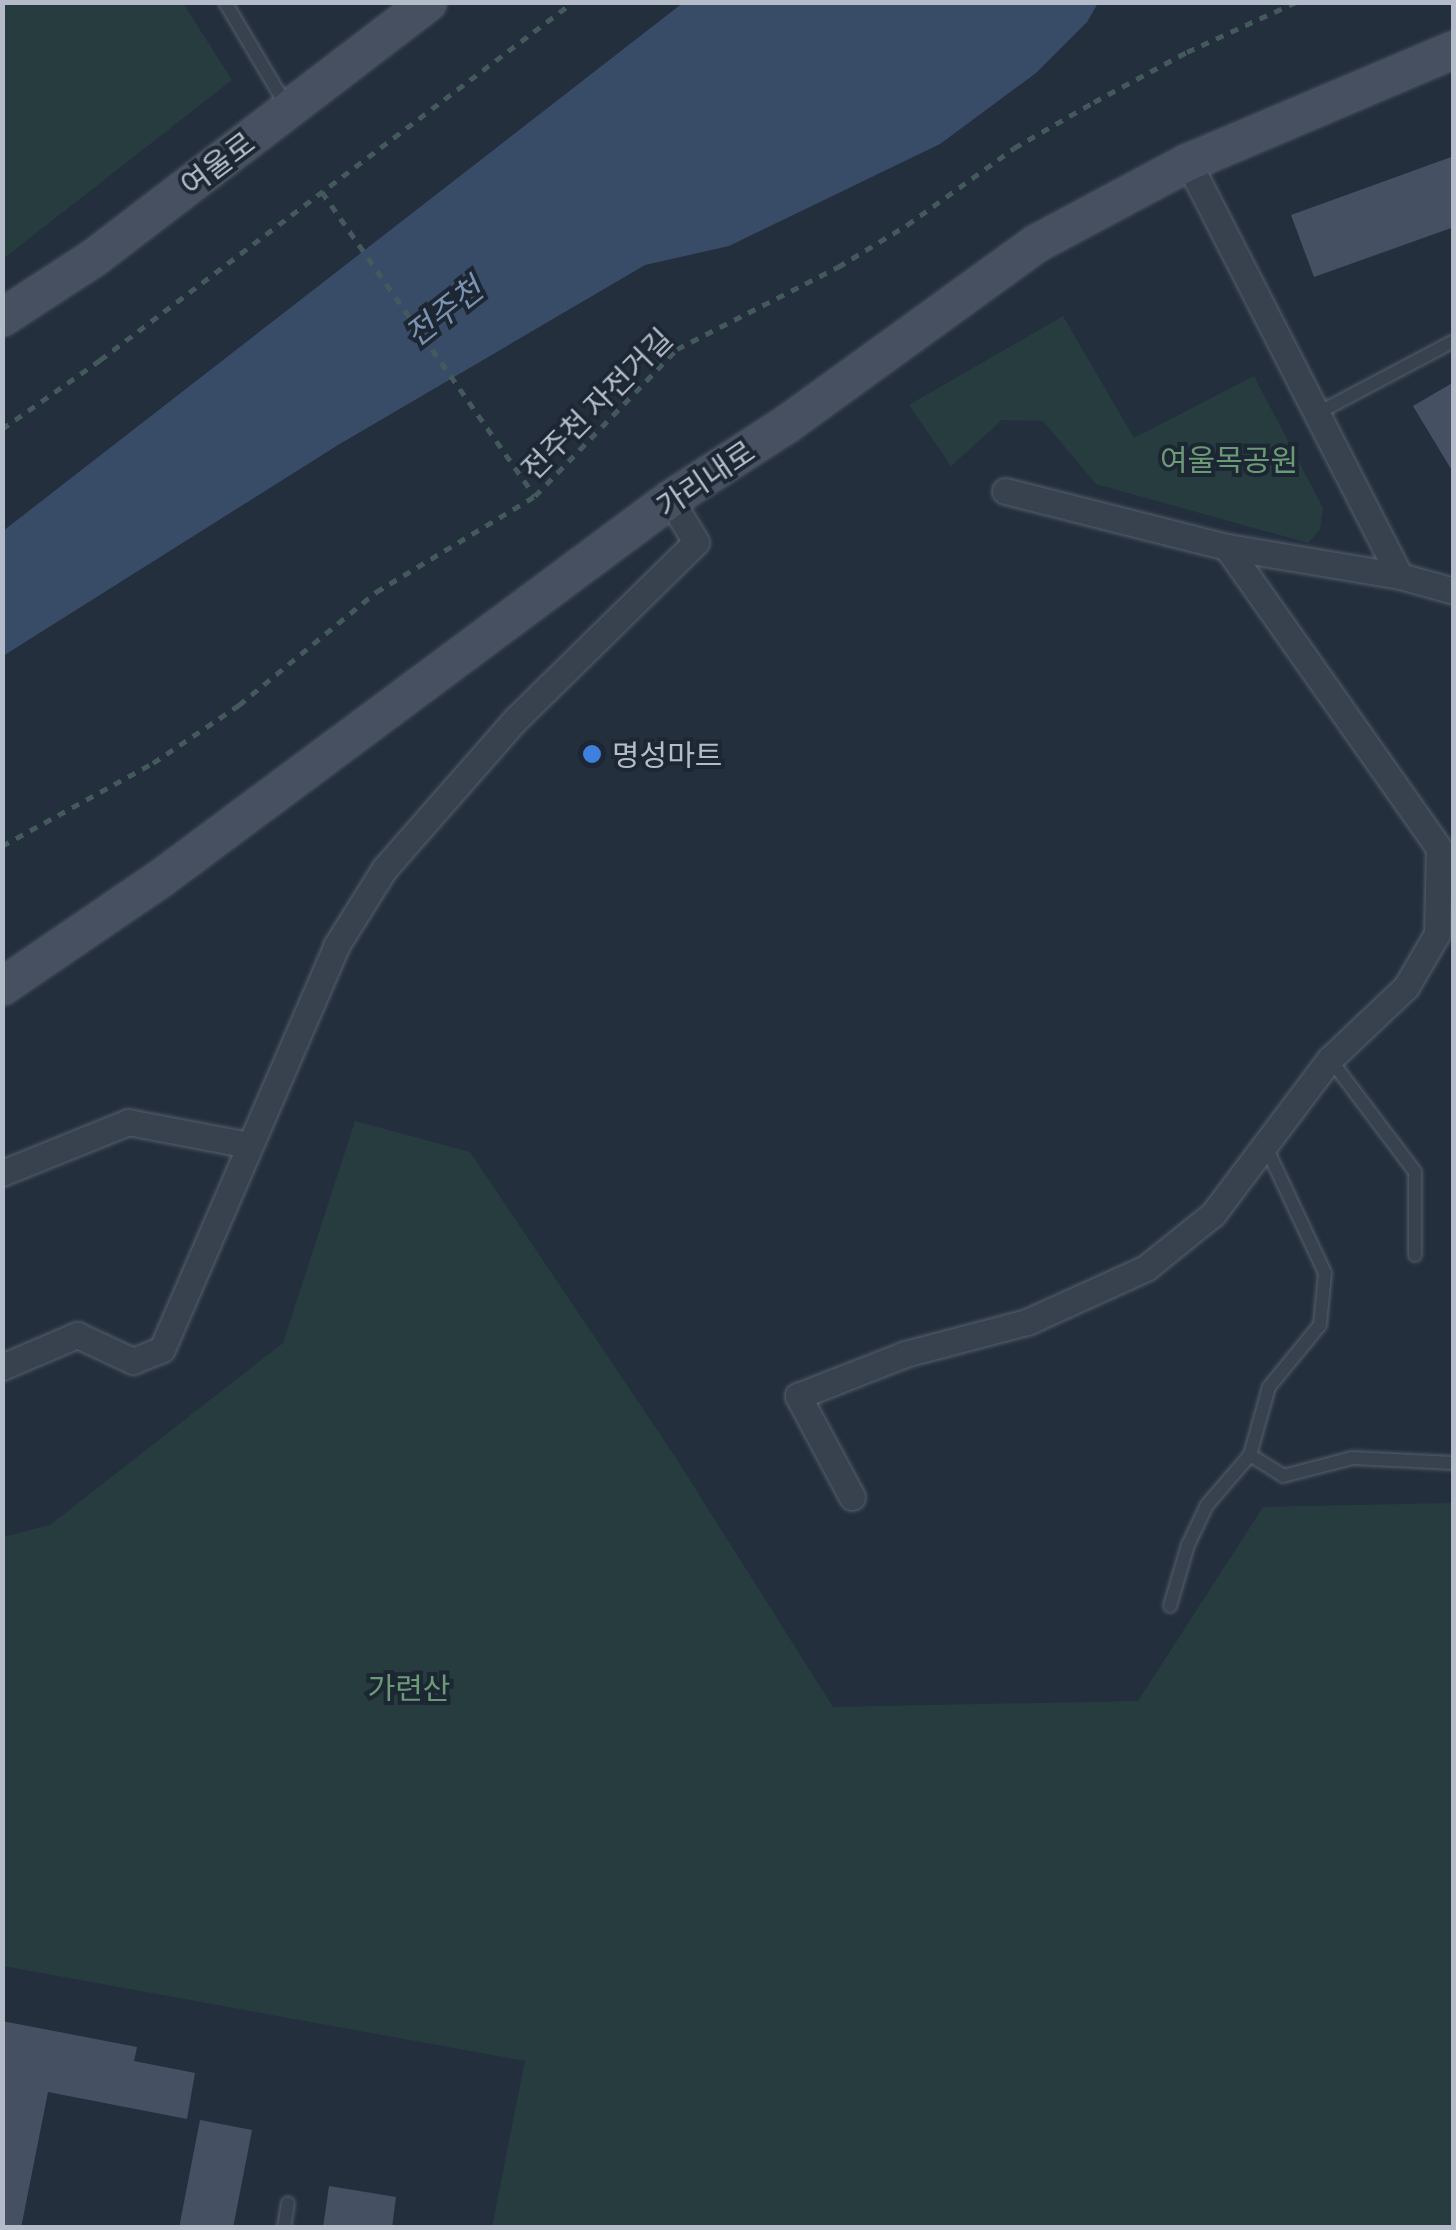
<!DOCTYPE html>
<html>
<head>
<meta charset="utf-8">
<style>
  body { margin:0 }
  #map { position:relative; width:1456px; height:2230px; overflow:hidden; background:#242f3e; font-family:Commissioner,"Noto Sans KR",sans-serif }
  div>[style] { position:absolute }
  .green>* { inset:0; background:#263c3f }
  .water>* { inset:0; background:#394c67 }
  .building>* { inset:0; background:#455162; transform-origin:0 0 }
  .path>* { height:5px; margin-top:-2.5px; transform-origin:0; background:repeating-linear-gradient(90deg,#44595c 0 8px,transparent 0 16px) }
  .roads { filter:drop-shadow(0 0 2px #565f6c) drop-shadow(0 0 2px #565f6c) }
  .lane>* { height:12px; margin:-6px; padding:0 6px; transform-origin:6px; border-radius:6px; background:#38414e }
  .street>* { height:25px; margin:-12.5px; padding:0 12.5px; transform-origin:12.5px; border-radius:12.5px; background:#38414e }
  .secondary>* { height:35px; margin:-17.5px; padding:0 17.5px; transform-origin:17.5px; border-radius:17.5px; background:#465061 }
  .dots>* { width:28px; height:28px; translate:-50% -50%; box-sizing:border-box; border:5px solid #1d2633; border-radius:50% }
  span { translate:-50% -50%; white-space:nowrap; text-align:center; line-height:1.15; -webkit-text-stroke:8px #1d2633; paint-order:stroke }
  .street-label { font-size:30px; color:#b4bcc9 }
  .park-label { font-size:30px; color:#6b9a76 }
  .poi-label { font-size:30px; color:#b4bcc9 }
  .left { translate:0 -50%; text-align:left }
  .water-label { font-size:32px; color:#7c92b1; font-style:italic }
  .frame { position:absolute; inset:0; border:5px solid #b4bcc9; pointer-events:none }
</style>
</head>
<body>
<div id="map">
  <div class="green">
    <i style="clip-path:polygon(2px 3px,183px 3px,232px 80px,3px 259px)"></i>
    <i style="clip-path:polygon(1063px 316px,1134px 438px,1254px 376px,1323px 508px,1320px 529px,1308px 543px,1096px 484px,1043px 421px,1002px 420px,951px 466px,909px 405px)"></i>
    <i style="clip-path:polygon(355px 1121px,470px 1152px,674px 1455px,833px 1707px,1138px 1701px,1263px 1507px,1453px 1503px,1453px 2227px,492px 2227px,525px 2061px,3px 1966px,3px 1537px,50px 1525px,283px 1343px)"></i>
  </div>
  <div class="water">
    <i style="clip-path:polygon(684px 2px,1098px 3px,1087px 22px,1036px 73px,940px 144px,729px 246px,645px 265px,338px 445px,3px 656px,3px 531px)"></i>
  </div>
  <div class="building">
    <i style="clip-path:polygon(1454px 156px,1454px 227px,1314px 277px,1291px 215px)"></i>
    <i style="clip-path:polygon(1454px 382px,1454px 474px,1413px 406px)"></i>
    <i style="clip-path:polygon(2px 2021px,137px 2047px,134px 2061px,195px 2073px,187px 2119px,48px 2092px,21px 2228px,2px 2228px)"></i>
    <i style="left:200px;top:2120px;width:53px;height:110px;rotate:11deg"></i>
    <i style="clip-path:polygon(329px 2186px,396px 2197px,392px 2228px,323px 2228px)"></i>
  </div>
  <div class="path">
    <i style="left:322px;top:192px;width:371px;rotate:55deg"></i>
    <i style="left:2px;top:429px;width:120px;rotate:-35.1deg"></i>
    <i style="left:100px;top:360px;width:593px;rotate:-37.12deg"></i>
    <i style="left:2px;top:846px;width:172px;rotate:-28.8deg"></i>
    <i style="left:153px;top:763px;width:104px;rotate:-34deg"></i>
    <i style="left:239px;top:705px;width:178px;rotate:-39.5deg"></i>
    <i style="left:376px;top:592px;width:186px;rotate:-31.1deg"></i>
    <i style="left:535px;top:496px;width:204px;rotate:-46deg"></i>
    <i style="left:677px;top:349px;width:181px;rotate:-27deg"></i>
    <i style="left:838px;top:267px;width:81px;rotate:-31.3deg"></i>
    <i style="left:907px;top:225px;width:132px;rotate:-35.7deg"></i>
    <i style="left:1014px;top:148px;width:92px;rotate:-29.9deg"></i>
    <i style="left:1094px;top:102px;width:106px;rotate:-28.3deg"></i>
    <i style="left:1187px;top:52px;width:120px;rotate:-24.6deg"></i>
  </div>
  <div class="roads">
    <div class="lane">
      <i style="left:225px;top:2px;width:122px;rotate:59.4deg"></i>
      <i style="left:1316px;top:414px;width:156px;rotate:-27.9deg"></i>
      <i style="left:1330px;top:1059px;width:141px;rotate:53deg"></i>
      <i style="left:1415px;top:1172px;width:83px;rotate:90deg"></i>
      <i style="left:1250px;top:1455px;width:39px;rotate:32deg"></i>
      <i style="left:1283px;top:1476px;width:71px;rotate:-14.6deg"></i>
      <i style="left:1352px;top:1458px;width:102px;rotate:2.8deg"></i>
      <i style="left:1170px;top:1606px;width:64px;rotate:-73.6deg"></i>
      <i style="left:1188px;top:1545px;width:44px;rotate:-64.6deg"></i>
      <i style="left:1207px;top:1505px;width:66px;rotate:-49.3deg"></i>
      <i style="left:1250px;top:1455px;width:71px;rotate:-74.4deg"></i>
      <i style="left:1269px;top:1387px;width:80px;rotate:-50.6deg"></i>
      <i style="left:1320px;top:1325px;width:52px;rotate:-84.5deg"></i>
      <i style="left:1325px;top:1273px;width:139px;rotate:-115.1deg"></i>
      <i style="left:284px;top:2228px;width:25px;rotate:-81deg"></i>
    </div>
    <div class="street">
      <i style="left:1188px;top:162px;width:465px;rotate:62.9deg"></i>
      <i style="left:1400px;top:576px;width:56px;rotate:15.5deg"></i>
      <i style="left:1005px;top:491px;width:229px;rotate:14.2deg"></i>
      <i style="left:1227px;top:547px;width:175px;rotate:9.5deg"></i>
      <i style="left:2px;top:1173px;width:136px;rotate:-22deg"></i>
      <i style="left:128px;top:1122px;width:123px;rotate:10.8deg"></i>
      <i style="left:2px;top:1367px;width:82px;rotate:-23.1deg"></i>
      <i style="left:77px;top:1335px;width:62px;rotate:24.9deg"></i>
      <i style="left:133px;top:1361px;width:31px;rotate:-22deg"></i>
      <i style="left:162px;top:1349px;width:439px;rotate:-66.6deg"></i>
      <i style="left:336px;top:946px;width:92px;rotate:-57.9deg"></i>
      <i style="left:385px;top:868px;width:198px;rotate:-48.7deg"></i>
      <i style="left:516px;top:719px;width:252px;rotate:-44.5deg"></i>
      <i style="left:696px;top:542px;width:50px;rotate:-121.2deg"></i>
      <i style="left:852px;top:1497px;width:115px;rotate:-118.1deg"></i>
      <i style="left:798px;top:1396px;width:115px;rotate:-21.4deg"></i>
      <i style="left:905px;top:1354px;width:126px;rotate:-14.7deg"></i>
      <i style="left:1027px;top:1322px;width:131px;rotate:-24.4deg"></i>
      <i style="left:1146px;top:1268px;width:86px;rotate:-38.9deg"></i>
      <i style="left:1213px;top:1214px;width:194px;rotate:-53deg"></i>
      <i style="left:1330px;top:1059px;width:105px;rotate:-43.5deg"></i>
      <i style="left:1406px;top:987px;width:61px;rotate:-59.7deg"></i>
      <i style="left:1437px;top:934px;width:86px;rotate:-88.7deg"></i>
      <i style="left:1439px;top:848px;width:368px;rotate:-125.2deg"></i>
    </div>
    <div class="secondary">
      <i style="left:2px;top:317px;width:110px;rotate:-33.1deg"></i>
      <i style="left:94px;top:257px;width:420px;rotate:-37.4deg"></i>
      <i style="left:2px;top:986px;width:190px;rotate:-34.3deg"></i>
      <i style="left:159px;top:879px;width:637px;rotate:-36.64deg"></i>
      <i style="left:670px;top:499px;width:138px;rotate:-32.9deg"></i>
      <i style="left:786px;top:424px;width:309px;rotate:-35.9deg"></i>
      <i style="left:1036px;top:243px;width:172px;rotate:-28.1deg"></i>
      <i style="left:1188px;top:162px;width:289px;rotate:-23deg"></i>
    </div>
  </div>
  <div class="dots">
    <i style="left:592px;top:754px;background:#3f7fe0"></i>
  </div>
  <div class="street-label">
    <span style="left:217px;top:163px;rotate:-37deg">여울로</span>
    <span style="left:596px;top:403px;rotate:-45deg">전주천 자전거길</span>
    <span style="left:705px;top:478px;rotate:-34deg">가리내로</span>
  </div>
  <div class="park-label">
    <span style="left:1229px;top:459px">여울목공원</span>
    <span style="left:409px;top:1687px">가련산</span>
  </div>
  <div class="poi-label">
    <span class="left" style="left:612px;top:754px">명성마트</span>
  </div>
  <div class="water-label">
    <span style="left:443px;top:311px;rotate:-38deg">전주천</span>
  </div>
  <div class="frame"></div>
</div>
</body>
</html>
